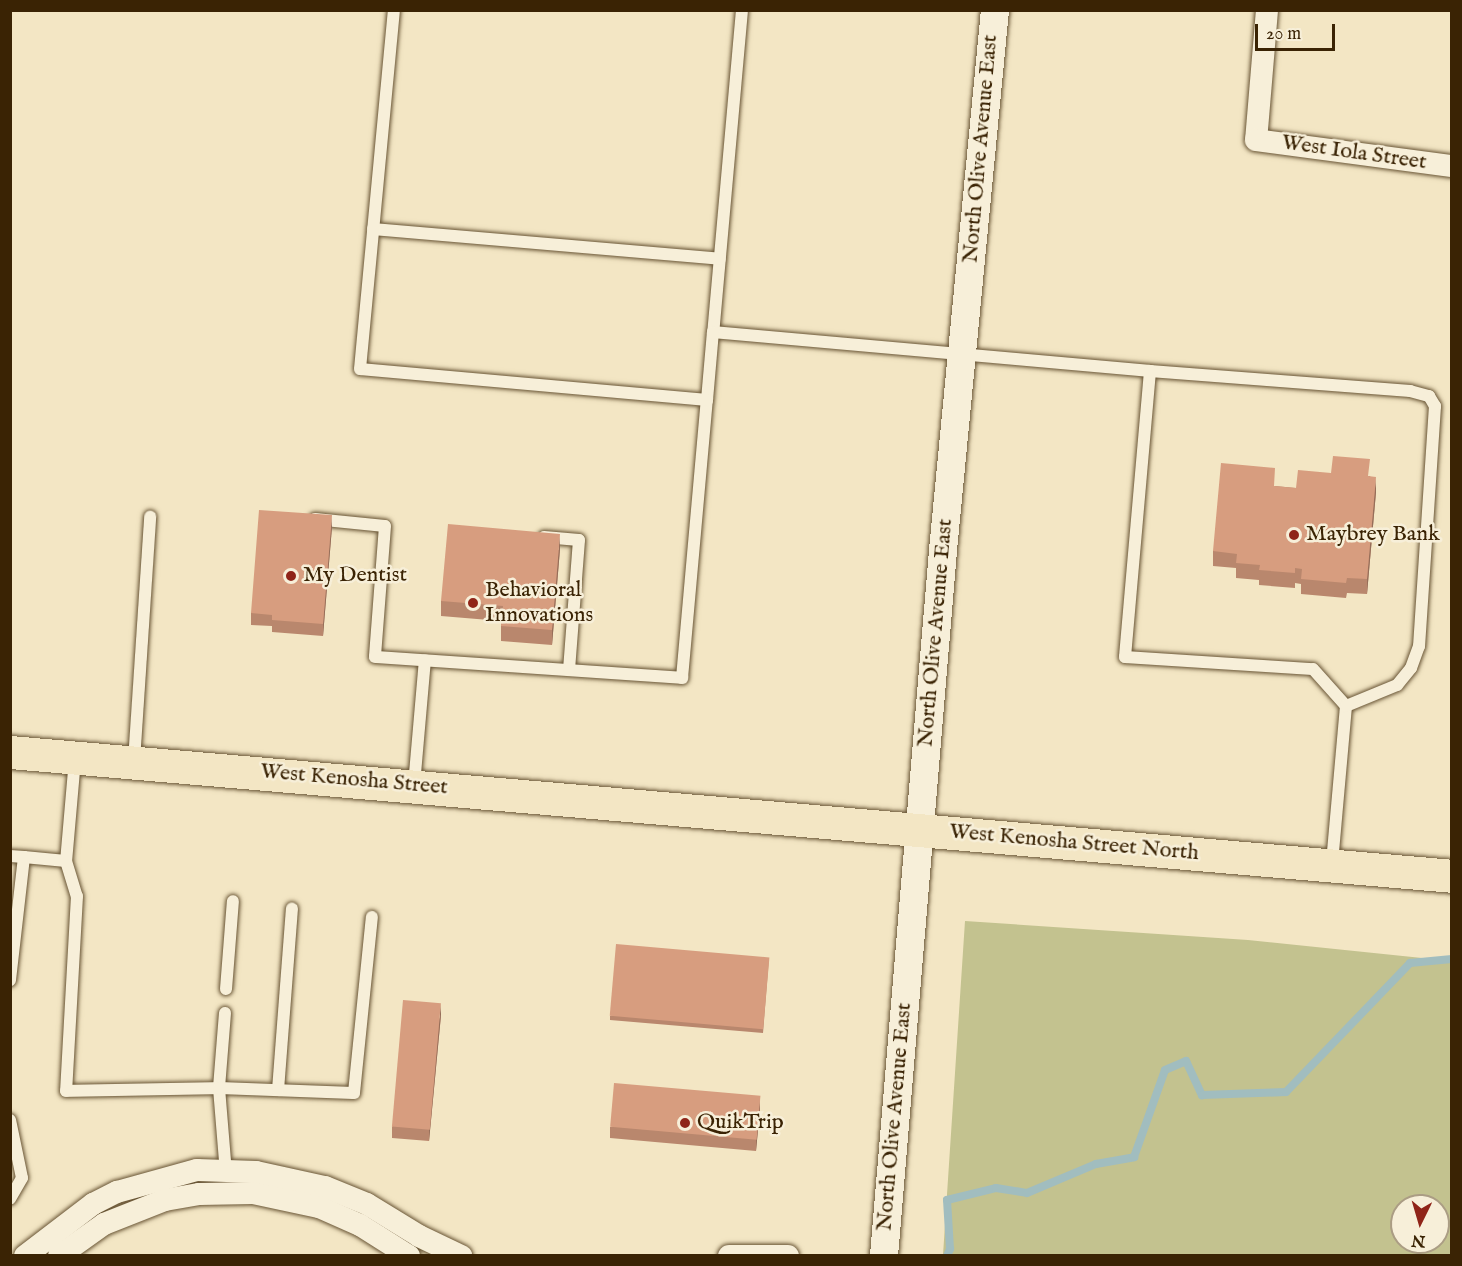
<!DOCTYPE html>
<html>
<head>
<meta charset="utf-8">
<style>
  body { margin:0 }
  #map { position:relative; width:1462px; height:1266px; overflow:hidden; background:#f3e6c4; font-family:"IM FELL English",serif }
  div>[style] { position:absolute }
  .green>* { inset:0; background:#c3c28f }
  .stream>* { height:8px; margin:-4px; padding:0 4px; transform-origin:4px; border-radius:4px; background:#a1bdbf }
  .roads { filter:drop-shadow(0 0 2px #685434) drop-shadow(0 0 2px #685434) }
  .service>* { height:12px; margin:-6px; padding:0 6px; transform-origin:6px; border-radius:6px; background:#f7efd9 }
  .minor>* { height:22px; margin:-11px; padding:0 11px; transform-origin:11px; border-radius:11px; background:#f7efd9 }
  .tertiary>* { height:28px; margin:-14px; padding:0 14px; transform-origin:14px; border-radius:14px; background:#f7efd9 }
  .primary>* { height:33px; margin:-16.5px; padding:0 16.5px; transform-origin:16.5px; border-radius:16.5px; background:#f3e6c4 }
  .wall>* { inset:0; background:#b9876d }
  .shaded-wall>* { inset:0; background:#966e59 }
  .building>* { inset:0; background:#d79d7f; transform-origin:0 0 }
  .dots>* { width:16px; height:16px; translate:-50% -50%; box-sizing:border-box; border:3px solid #f7efd9; border-radius:50% }
  span { translate:-50% -50%; white-space:nowrap; text-align:center; line-height:1.15; -webkit-text-stroke:5px #f7efd9; paint-order:stroke }
  .street-label { font-size:22px; color:#3a2304 }
  .poi-label { font-size:22px; color:#3a2304 }
  .left { translate:0 -50%; text-align:left }
  .frame { position:absolute; inset:0; border:12px solid #3a2304; pointer-events:none }
  .north { position:absolute; left:1390px; top:1194px; width:60px; height:60px; box-sizing:border-box; background:#f7efd9; border:2px solid #ab9d84; border-radius:50%; rotate:185deg; font-size:16px; font-weight:700; line-height:24px; text-align:center; color:#3a2304 }
  .north::after { content:''; display:block; margin:auto; width:21px; height:27px; background:#8f2418; clip-path:polygon(50% 0,100% 100%,50% 72%,0 100%) }
  .scale { position:absolute; left:1255px; top:24px; width:80px; height:27px; box-sizing:border-box; border:3px solid #3a2304; border-top:0; padding-left:8px; font-size:18px; line-height:21px; white-space:nowrap; color:#3a2304; -webkit-text-stroke:4px #f7efd9; paint-order:stroke }
</style>
</head>
<body>
<div id="map">
  <div class="green">
    <i style="clip-path:polygon(evenodd,965px 921px,1248px 940px,1451px 961px,1451px 1255px,943px 1255px,965px 921px,1402px 1206px,1438px 1206px,1438px 1242px,1402px 1242px,1402px 1206px)"></i>
  </div>
  <div class="stream">
    <i style="left:947px;top:1256px;width:8px;rotate:-67deg"></i>
    <i style="left:950px;top:1249px;width:49px;rotate:-93.5deg"></i>
    <i style="left:947px;top:1200px;width:50px;rotate:-13.8deg"></i>
    <i style="left:996px;top:1188px;width:31px;rotate:9deg"></i>
    <i style="left:1027px;top:1193px;width:75px;rotate:-22.8deg"></i>
    <i style="left:1096px;top:1164px;width:39px;rotate:-10deg"></i>
    <i style="left:1134px;top:1157px;width:92px;rotate:-70.4deg"></i>
    <i style="left:1165px;top:1070px;width:23px;rotate:-23deg"></i>
    <i style="left:1186px;top:1061px;width:38px;rotate:65deg"></i>
    <i style="left:1202px;top:1095px;width:84px;rotate:-2deg"></i>
    <i style="left:1286px;top:1092px;width:179px;rotate:-46.1deg"></i>
    <i style="left:1410px;top:963px;width:42px;rotate:-5.4deg"></i>
  </div>
  <div class="roads">
    <div class="service">
      <i style="left:742px;top:10px;width:323px;rotate:95.1deg"></i>
      <i style="left:713px;top:332px;width:439px;rotate:5.1deg"></i>
      <i style="left:1150px;top:371px;width:287px;rotate:95deg"></i>
      <i style="left:1125px;top:657px;width:188px;rotate:3.7deg"></i>
      <i style="left:1313px;top:669px;width:50px;rotate:48.3deg"></i>
      <i style="left:1346px;top:706px;width:159px;rotate:95.1deg"></i>
      <i style="left:373px;top:229px;width:348px;rotate:4.9deg"></i>
      <i style="left:1150px;top:371px;width:261px;rotate:4.4deg"></i>
      <i style="left:1410px;top:391px;width:20px;rotate:15deg"></i>
      <i style="left:1429px;top:396px;width:12px;rotate:59deg"></i>
      <i style="left:1435px;top:406px;width:241px;rotate:93.8deg"></i>
      <i style="left:1419px;top:646px;width:23px;rotate:110deg"></i>
      <i style="left:1411px;top:668px;width:22px;rotate:129deg"></i>
      <i style="left:1397px;top:685px;width:55px;rotate:157.6deg"></i>
      <i style="left:707px;top:400px;width:68px;rotate:-85deg"></i>
      <i style="left:315px;top:519px;width:70px;rotate:5.7deg"></i>
      <i style="left:385px;top:526px;width:131px;rotate:94.4deg"></i>
      <i style="left:375px;top:657px;width:308px;rotate:3.9deg"></i>
      <i style="left:682px;top:678px;width:279px;rotate:-84.9deg"></i>
      <i style="left:707px;top:400px;width:348px;rotate:-174.9deg"></i>
      <i style="left:360px;top:369px;width:361px;rotate:-84.6deg"></i>
      <i style="left:544px;top:537px;width:35px;rotate:5deg"></i>
      <i style="left:579px;top:540px;width:130px;rotate:94.4deg"></i>
      <i style="left:75px;top:759px;width:102px;rotate:95deg"></i>
      <i style="left:66px;top:861px;width:37px;rotate:73deg"></i>
      <i style="left:77px;top:896px;width:195px;rotate:93.2deg"></i>
      <i style="left:66px;top:1091px;width:153px;rotate:-1.1deg"></i>
      <i style="left:219px;top:1088px;width:86px;rotate:85.3deg"></i>
      <i style="left:134px;top:761px;width:245px;rotate:-86.2deg"></i>
      <i style="left:414px;top:785px;width:125px;rotate:-85deg"></i>
      <i style="left:10px;top:856px;width:14px;rotate:4deg"></i>
      <i style="left:24px;top:857px;width:124px;rotate:96.5deg"></i>
      <i style="left:24px;top:857px;width:42px;rotate:5.4deg"></i>
      <i style="left:226px;top:989px;width:88px;rotate:-85.5deg"></i>
      <i style="left:225px;top:1013px;width:75px;rotate:94.6deg"></i>
      <i style="left:219px;top:1088px;width:135px;rotate:2.1deg"></i>
      <i style="left:354px;top:1093px;width:177px;rotate:-84.2deg"></i>
      <i style="left:278px;top:1090px;width:182px;rotate:-85.6deg"></i>
      <i style="left:10px;top:1120px;width:59px;rotate:78.3deg"></i>
      <i style="left:22px;top:1178px;width:24px;rotate:120deg"></i>
    </div>
    <div class="minor">
      <i style="left:1267px;top:10px;width:130px;rotate:94.8deg"></i>
      <i style="left:1256px;top:140px;width:198px;rotate:7.6deg"></i>
      <i style="left:25px;top:1256px;width:86px;rotate:-37.4deg"></i>
      <i style="left:93px;top:1204px;width:27px;rotate:-27deg"></i>
      <i style="left:117px;top:1192px;width:83px;rotate:-15.4deg"></i>
      <i style="left:197px;top:1170px;width:59px;rotate:1.9deg"></i>
      <i style="left:256px;top:1172px;width:71px;rotate:12.3deg"></i>
      <i style="left:325px;top:1187px;width:45px;rotate:22deg"></i>
      <i style="left:367px;top:1204px;width:61px;rotate:31.6deg"></i>
      <i style="left:419px;top:1236px;width:47px;rotate:25.5deg"></i>
      <i style="left:59px;top:1256px;width:55px;rotate:-35.4deg"></i>
      <i style="left:104px;top:1224px;width:66px;rotate:-21.5deg"></i>
      <i style="left:165px;top:1200px;width:35px;rotate:-10deg"></i>
      <i style="left:199px;top:1194px;width:54px;rotate:-1.1deg"></i>
      <i style="left:253px;top:1193px;width:67px;rotate:12deg"></i>
      <i style="left:319px;top:1207px;width:45px;rotate:23.7deg"></i>
      <i style="left:360px;top:1225px;width:58px;rotate:32.3deg"></i>
      <i style="left:729px;top:1256px;width:59px"></i>
    </div>
    <div class="tertiary">
      <i style="left:884px;top:1256px;width:708px;rotate:-85.22deg"></i>
      <i style="left:943px;top:550px;width:542px;rotate:-84.5deg"></i>
    </div>
    <div class="primary">
      <i style="left:10px;top:752px;width:1447px;rotate:4.91deg"></i>
    </div>
  </div>
  <div class="wall">
    <i style="clip-path:polygon(1370px 476px,1376px 492px,1367px 594px,1347px 593px,1346px 598px,1301px 594px,1301px 584px,1295px 583px,1295px 588px,1259px 585px,1259px 580px,1236px 578px,1236px 568px,1213px 566px,1213px 551px,1275px 486px,1296px 488px)"></i>
    <i style="clip-path:polygon(332px 527px,323px 636px,272px 632px,272px 626px,251px 625px,251px 613px)"></i>
    <i style="clip-path:polygon(560px 549px,552px 645px,501px 641px,501px 621px,441px 616px,441px 601px)"></i>
    <i style="clip-path:polygon(769px 958px,763px 1033px,610px 1020px,610px 1016px)"></i>
    <i style="clip-path:polygon(441px 1015px,429px 1141px,392px 1138px,392px 1127px)"></i>
    <i style="clip-path:polygon(760px 1108px,756px 1151px,610px 1138px,610px 1127px)"></i>
  </div>
  <div class="shaded-wall">
    <i style="clip-path:polygon(1376px 477px,1376px 492px,1367px 594px,1367px 579px)"></i>
    <i style="clip-path:polygon(332px 515px,332px 527px,323px 636px,323px 624px)"></i>
    <i style="clip-path:polygon(560px 534px,560px 549px,552px 645px,552px 630px)"></i>
    <i style="clip-path:polygon(441px 1003px,441px 1015px,429px 1141px,429px 1130px)"></i>
    <i style="clip-path:polygon(760px 1096px,760px 1108px,756px 1151px,756px 1140px)"></i>
  </div>
  <div class="building">
    <i style="clip-path:polygon(1333px 456px,1370px 459px,1368px 476px,1376px 477px,1367px 579px,1347px 578px,1346px 583px,1301px 579px,1302px 569px,1295px 568px,1295px 573px,1259px 570px,1260px 565px,1236px 563px,1237px 554px,1213px 551px,1221px 463px,1275px 468px,1274px 486px,1296px 488px,1298px 470px,1331px 473px)"></i>
    <i style="clip-path:polygon(259px 510px,332px 515px,323px 624px,272px 620px,272px 615px,251px 613px)"></i>
    <i style="clip-path:polygon(448px 524px,560px 534px,552px 630px,501px 626px,503px 606px,441px 601px)"></i>
    <i style="left:616px;top:944px;width:154px;height:72px;rotate:5deg"></i>
    <i style="left:403px;top:1000px;width:38px;height:127px;rotate:5deg"></i>
    <i style="left:614px;top:1083px;width:147px;height:44px;rotate:5deg"></i>
  </div>
  <div class="dots">
    <i style="left:1294px;top:535px;background:#8f2418"></i>
    <i style="left:291px;top:576px;background:#8f2418"></i>
    <i style="left:473px;top:603px;background:#8f2418"></i>
    <i style="left:685px;top:1123px;background:#8f2418"></i>
  </div>
  <div class="street-label">
    <span style="left:981px;top:149px;rotate:-85deg">North Olive Avenue East</span>
    <span style="left:1354px;top:153px;rotate:8deg">West Iola Street</span>
    <span style="left:936px;top:633px;rotate:-85deg">North Olive Avenue East</span>
    <span style="left:354px;top:780px;rotate:5deg">West Kenosha Street</span>
    <span style="left:1074px;top:843px;rotate:5deg">West Kenosha Street North</span>
    <span style="left:895px;top:1117px;rotate:-85deg">North Olive Avenue East</span>
  </div>
  <div class="poi-label">
    <span class="left" style="left:1306px;top:535px">Maybrey Bank</span>
    <span class="left" style="left:303px;top:576px">My Dentist</span>
    <span class="left" style="left:485px;top:603px">Behavioral<br>Innovations</span>
    <span class="left" style="left:697px;top:1123px">QuikTrip</span>
  </div>
  <div class="frame"></div>
  <div class="north">N</div>
  <div class="scale">20 m</div>
</div>
</body>
</html>
